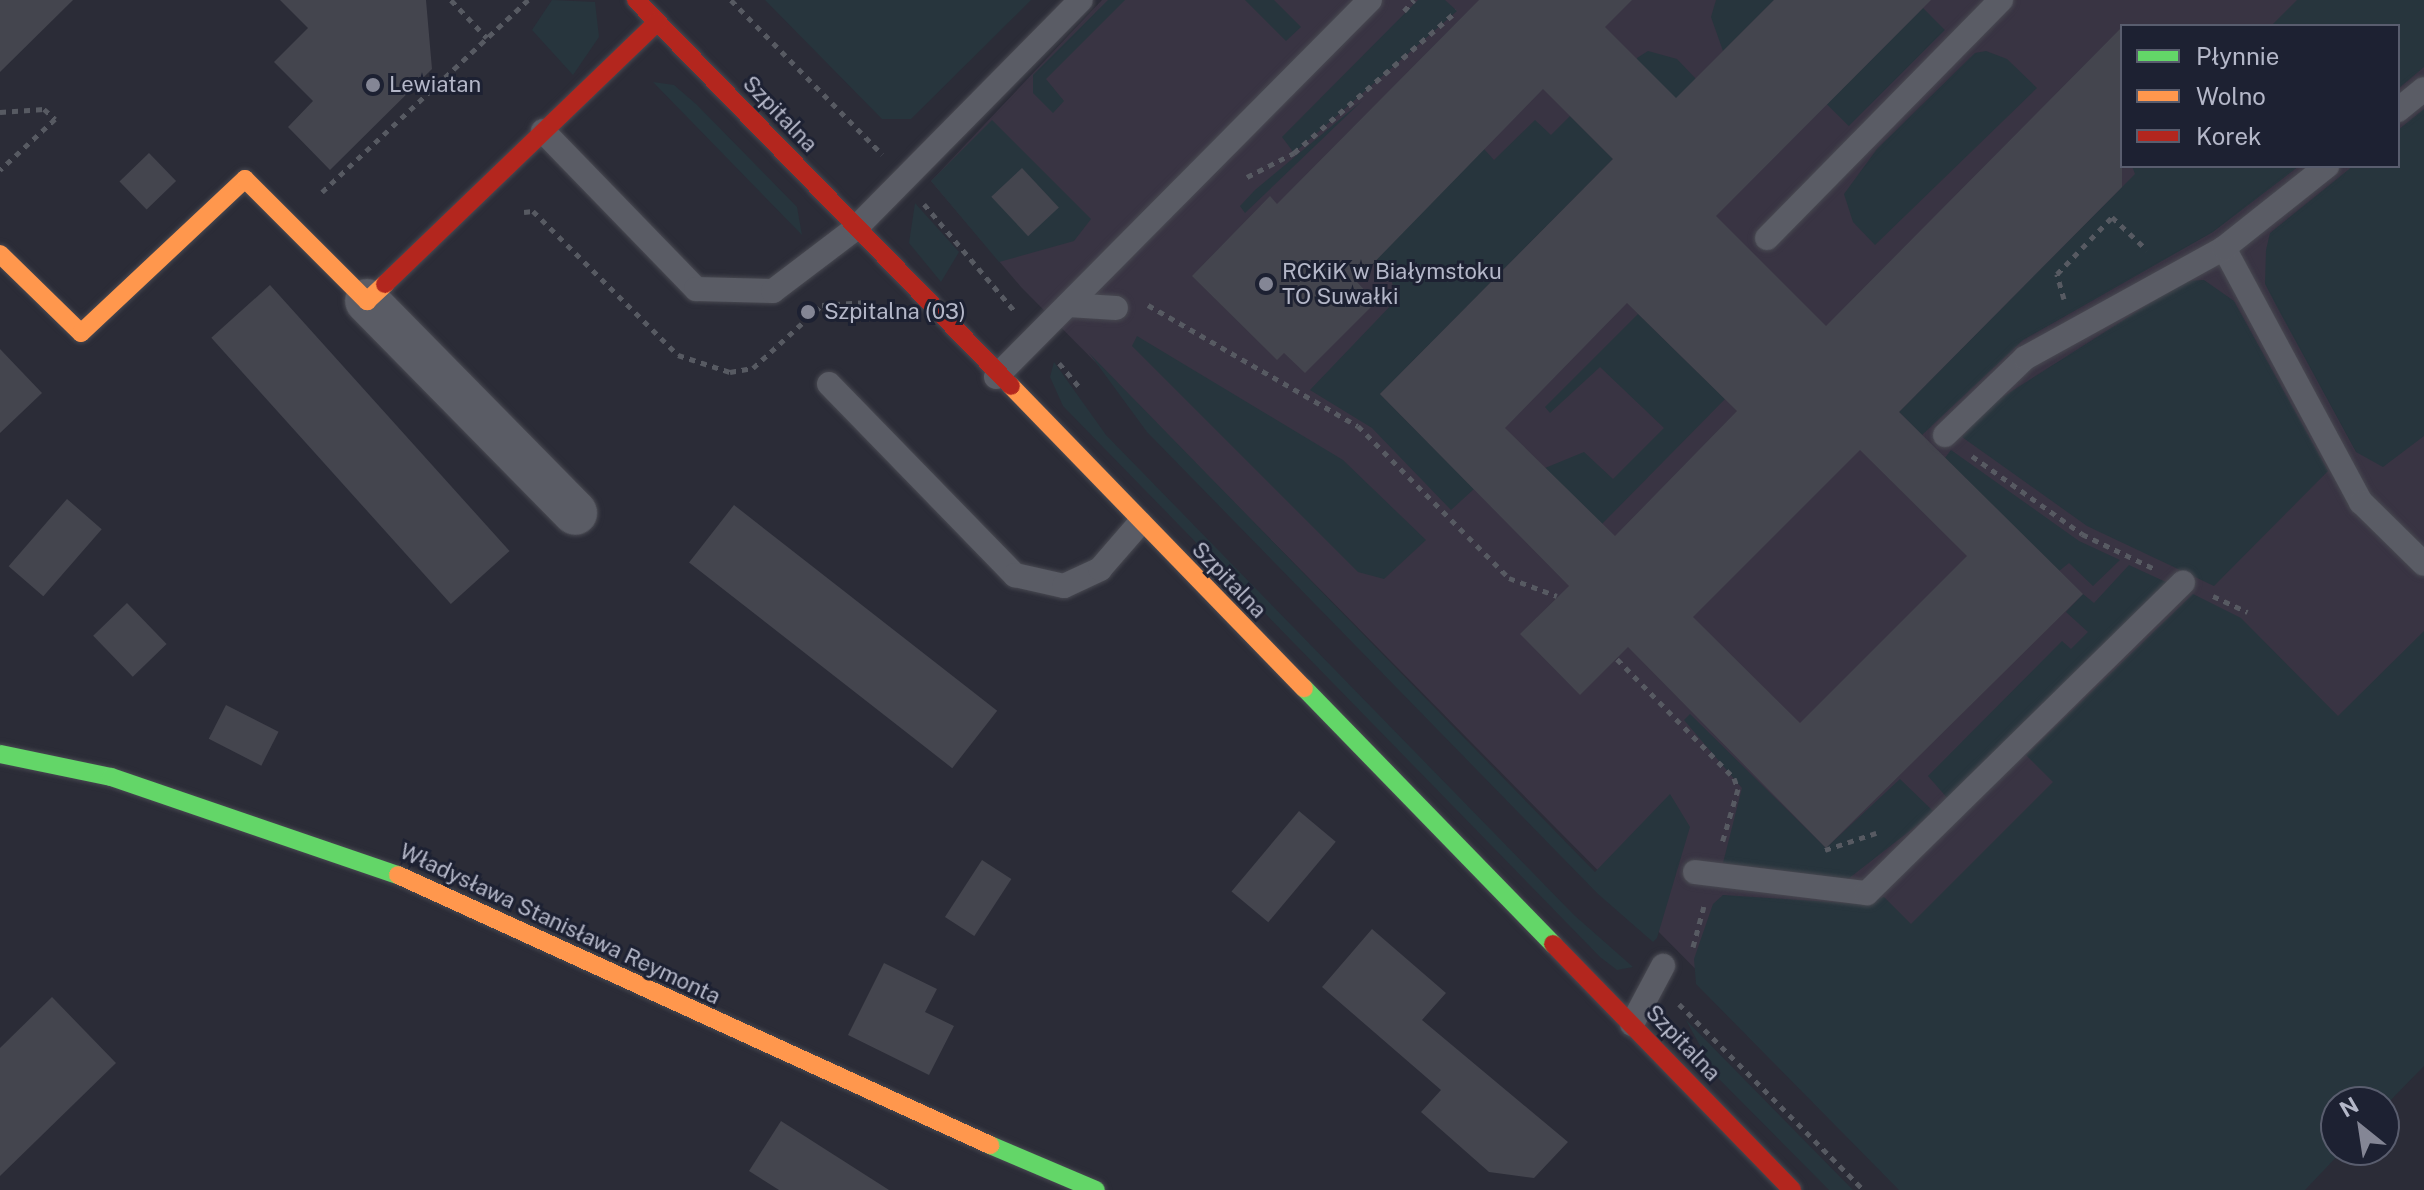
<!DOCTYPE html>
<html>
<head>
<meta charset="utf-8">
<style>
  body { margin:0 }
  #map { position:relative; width:2424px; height:1190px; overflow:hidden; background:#2b2c37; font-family:"Public Sans",sans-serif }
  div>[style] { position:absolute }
  .medical>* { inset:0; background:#393443 }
  .green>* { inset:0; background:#27353d; transform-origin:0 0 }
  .building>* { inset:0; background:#44454e; transform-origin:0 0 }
  .path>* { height:5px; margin-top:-2.5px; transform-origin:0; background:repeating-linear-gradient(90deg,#575a62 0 6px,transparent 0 12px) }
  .roads { filter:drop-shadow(0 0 2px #484951) drop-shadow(0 0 2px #484951) }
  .lane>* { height:24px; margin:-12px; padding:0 12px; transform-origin:12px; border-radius:12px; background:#5a5c65 }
  .street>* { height:44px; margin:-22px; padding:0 22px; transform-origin:22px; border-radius:22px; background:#5a5c65 }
  .fast>* { height:18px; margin:-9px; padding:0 9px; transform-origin:9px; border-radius:9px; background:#63d668 }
  .slow>* { height:18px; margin:-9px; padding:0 9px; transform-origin:9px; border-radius:9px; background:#ff974d }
  .jam>* { height:18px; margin:-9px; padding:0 9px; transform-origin:9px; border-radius:9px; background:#b3261e }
  .dots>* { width:22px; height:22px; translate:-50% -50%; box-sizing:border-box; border:4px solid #1d2132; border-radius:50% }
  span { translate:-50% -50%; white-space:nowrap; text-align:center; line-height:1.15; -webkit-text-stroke:6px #1d2132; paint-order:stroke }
  .poi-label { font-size:22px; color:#b4b7c8 }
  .left { translate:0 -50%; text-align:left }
  .street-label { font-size:22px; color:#b4b7c8 }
  .legend { position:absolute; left:2120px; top:24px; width:280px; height:144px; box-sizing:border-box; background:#1d2132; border:2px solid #595d6e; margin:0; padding:10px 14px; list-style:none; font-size:24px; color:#b4b7c8 }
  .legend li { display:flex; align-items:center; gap:16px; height:40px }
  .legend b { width:40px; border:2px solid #595d6e }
  .north { position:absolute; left:2320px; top:1086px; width:80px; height:80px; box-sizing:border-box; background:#1d2132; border:2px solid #595d6e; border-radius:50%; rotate:330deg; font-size:22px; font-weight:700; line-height:32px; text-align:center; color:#b4b7c8 }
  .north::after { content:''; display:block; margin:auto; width:28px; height:36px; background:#848695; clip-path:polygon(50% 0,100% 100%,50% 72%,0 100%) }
</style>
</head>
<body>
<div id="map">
  <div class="medical">
    <i style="clip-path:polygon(evenodd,1102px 0,2424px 0,2424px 1056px,2336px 1102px,1914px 1190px,1021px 287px,931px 181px,1102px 0,2122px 26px,2398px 26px,2398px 166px,2122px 166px,2122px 26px)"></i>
  </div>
  <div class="green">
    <i style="clip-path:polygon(552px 0,595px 2px,599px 37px,573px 75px,532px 30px)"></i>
    <i style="clip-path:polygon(765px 0,1031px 0,911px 119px,882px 119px)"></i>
    <i style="clip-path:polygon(1108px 0,1125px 0,1046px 79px,1064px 101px,1053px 113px,1033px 93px,1033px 75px)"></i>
    <i style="clip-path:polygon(1245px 0,1274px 0,1301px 27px,1286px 41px)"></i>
    <i style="clip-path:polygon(1418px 0,1445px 0,1457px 11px,1294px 153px,1282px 137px)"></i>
    <i style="clip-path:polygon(1716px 0,1774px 0,1723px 51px,1711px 17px)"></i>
    <i style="clip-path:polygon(2297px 0,2424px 0,2424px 67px,2398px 89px,2398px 26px,2271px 26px)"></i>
    <i style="left:1923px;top:8px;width:31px;height:136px;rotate:45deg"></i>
    <i style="clip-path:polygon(1648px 51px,1677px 59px,1696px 79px,1632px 143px,1637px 58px)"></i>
    <i style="clip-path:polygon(1986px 51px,2007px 59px,2037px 88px,1875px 245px,1853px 222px,1844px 194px,1877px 149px,1975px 53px)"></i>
    <i style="clip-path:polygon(653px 82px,674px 85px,696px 104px,797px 207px,802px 235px)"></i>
    <i style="clip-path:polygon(1362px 101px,1245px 213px,1240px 206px,1255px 190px)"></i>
    <i style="clip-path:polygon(2424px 109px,2424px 436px,2383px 467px,2356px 452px,2277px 307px,2265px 284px,2266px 250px,2270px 233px,2353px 166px,2398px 166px,2398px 130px)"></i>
    <i style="clip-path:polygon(1570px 116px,1613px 159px,1380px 394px,1474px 489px,1451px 510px,1372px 428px,1310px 390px,1396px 300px,1392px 282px,1373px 263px,1484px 149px,1494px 160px,1535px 120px,1551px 135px)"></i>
    <i style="clip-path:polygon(992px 120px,1091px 219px,1074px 241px,999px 262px,931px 181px)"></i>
    <i style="clip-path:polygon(2132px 166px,2299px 166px,2213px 232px,2023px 340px,1922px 435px,1899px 412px,2135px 174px)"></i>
    <i style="clip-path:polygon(915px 203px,959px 252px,941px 282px,909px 243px)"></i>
    <i style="clip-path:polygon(2204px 280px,2234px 301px,2328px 471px,2214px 586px,2087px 526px,1962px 437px,1987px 407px,2185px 281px)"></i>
    <i style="clip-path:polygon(1638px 314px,1725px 399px,1602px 524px,1545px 468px,1584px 452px,1613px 479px,1664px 428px,1600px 367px,1550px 413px,1545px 407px)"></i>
    <i style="clip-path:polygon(1137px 336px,1343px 460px,1426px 540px,1384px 579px,1358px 572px,1132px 346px)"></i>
    <i style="clip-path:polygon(1089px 353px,1595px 872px,1670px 794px,1690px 827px,1657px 938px,1653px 942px,1598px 894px,1147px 432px)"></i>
    <i style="clip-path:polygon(1054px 362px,1106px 435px,1574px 915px,1633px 967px,1617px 970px,1600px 957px,1063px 406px,1050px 377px)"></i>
    <i style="clip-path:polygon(1951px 450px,2079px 541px,2120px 560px,2093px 586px,2069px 563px,2059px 571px,1945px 458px)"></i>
    <i style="clip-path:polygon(2129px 565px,2168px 583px,1949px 800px,1928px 776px,2062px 641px,2071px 649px,2088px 632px,2066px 612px,2083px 594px,2094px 603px)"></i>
    <i style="clip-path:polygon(2193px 594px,2241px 618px,2338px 716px,2424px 631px,2424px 1066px,2384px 1107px,2336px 1102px,2336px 1150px,2343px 1150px,2305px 1190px,1899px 1190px,1696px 984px,1694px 959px,1713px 904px,1723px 895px,1861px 904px,1884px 897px,1911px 924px,2053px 782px,2026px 755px)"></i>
    <i style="clip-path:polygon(1690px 714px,1826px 848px,1900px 779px,1934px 812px,1848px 879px,1723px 863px,1742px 788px,1684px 720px)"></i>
    <i style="clip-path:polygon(1686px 1020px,1853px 1190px,1829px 1190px,1717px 1077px)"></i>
  </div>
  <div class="building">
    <i style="clip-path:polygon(0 0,73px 0,0 72px)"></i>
    <i style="clip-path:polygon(280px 0,426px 0,432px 69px,330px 170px,288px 127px,313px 101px,274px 62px,308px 28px)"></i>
    <i style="clip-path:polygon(evenodd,1479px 0,1632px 0,1605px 27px,1676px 98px,1774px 0,1931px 0,1716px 216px,1826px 326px,2122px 27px,2122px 187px,1899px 412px,2083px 594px,1826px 848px,1628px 647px,1580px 695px,1520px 634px,1569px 586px,1380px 394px,1613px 159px,1543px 89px,1356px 281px,1376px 302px,1305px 373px,1284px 353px,1277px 360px,1192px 276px,1270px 196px,1277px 204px,1479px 0,1627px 303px,1737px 411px,1615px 536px,1505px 428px,1627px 303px,1479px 0,1860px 450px,1967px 556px,1800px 723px,1693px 617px,1860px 450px)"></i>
    <i style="left:149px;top:153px;width:39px;height:41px;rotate:46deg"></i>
    <i style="left:1022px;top:168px;width:54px;height:42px;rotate:47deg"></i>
    <i style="left:270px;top:285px;width:358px;height:79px;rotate:48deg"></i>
    <i style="clip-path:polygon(0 349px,42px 393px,0 433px)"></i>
    <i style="left:67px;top:499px;width:46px;height:89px;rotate:41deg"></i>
    <i style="left:734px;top:505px;width:334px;height:73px;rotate:38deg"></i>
    <i style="left:127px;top:603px;width:57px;height:47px;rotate:46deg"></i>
    <i style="left:226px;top:705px;width:59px;height:38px;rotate:27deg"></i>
    <i style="left:1299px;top:811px;width:48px;height:105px;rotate:40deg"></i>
    <i style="left:982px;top:860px;width:35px;height:68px;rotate:33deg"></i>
    <i style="clip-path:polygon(1372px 929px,1446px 993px,1422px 1020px,1568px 1142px,1534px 1178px,1489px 1172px,1421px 1112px,1441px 1090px,1322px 987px)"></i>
    <i style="clip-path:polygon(884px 963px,937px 989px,925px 1012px,954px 1026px,929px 1075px,848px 1035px)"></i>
    <i style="clip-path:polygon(52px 997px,116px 1063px,0 1176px,0 1048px)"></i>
    <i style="clip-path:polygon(781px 1121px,889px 1190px,779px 1190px,749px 1171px)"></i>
  </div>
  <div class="path">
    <i style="left:451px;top:0;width:52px;rotate:46.5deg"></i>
    <i style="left:731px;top:0;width:216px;rotate:45.6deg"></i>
    <i style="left:1404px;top:11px;width:15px;rotate:-48deg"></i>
    <i style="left:0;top:112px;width:44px;rotate:-3.9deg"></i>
    <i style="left:44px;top:109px;width:15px;rotate:42deg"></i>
    <i style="left:55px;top:119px;width:75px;rotate:137.2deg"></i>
    <i style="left:1247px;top:177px;width:53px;rotate:-27.1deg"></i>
    <i style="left:1294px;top:153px;width:216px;rotate:-41.1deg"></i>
    <i style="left:322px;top:192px;width:282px;rotate:-43deg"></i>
    <i style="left:924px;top:204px;width:143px;rotate:49.8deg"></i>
    <i style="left:524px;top:212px;width:9px;rotate:-6deg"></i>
    <i style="left:533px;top:211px;width:204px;rotate:44.8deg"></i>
    <i style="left:678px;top:355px;width:55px;rotate:18.1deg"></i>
    <i style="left:730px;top:372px;width:23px;rotate:-10deg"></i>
    <i style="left:753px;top:368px;width:93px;rotate:-42.4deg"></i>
    <i style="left:822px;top:305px;width:45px;rotate:-3.8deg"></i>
    <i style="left:2064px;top:299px;width:26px;rotate:-106deg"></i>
    <i style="left:2057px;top:274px;width:79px;rotate:-46deg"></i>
    <i style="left:2112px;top:217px;width:48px;rotate:43.3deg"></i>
    <i style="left:1148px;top:305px;width:242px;rotate:30deg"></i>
    <i style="left:1358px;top:426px;width:214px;rotate:45.2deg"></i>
    <i style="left:1509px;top:578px;width:51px;rotate:20.6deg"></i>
    <i style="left:1059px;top:363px;width:30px;rotate:50deg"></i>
    <i style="left:1972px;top:456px;width:135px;rotate:35.3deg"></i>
    <i style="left:2082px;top:534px;width:79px;rotate:25.6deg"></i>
    <i style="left:2213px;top:596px;width:38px;rotate:25deg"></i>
    <i style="left:1617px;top:659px;width:167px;rotate:45.5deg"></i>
    <i style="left:1734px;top:778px;width:12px;rotate:70deg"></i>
    <i style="left:1738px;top:789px;width:56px;rotate:106.5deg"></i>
    <i style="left:1825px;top:850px;width:54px;rotate:-18.4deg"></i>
    <i style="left:1693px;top:947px;width:42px;rotate:-75deg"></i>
    <i style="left:1679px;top:1004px;width:262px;rotate:45.2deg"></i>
  </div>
  <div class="roads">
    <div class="lane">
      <i style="left:2398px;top:110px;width:33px;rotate:-39deg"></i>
      <i style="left:543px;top:131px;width:220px;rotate:45.9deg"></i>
      <i style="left:696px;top:289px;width:77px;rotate:1.5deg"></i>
      <i style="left:773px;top:291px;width:104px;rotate:-37.2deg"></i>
      <i style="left:856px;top:228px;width:320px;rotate:-45.4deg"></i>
      <i style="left:1767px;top:238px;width:334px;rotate:-45.5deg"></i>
      <i style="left:2224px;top:248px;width:289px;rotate:61.7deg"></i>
      <i style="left:2361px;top:502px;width:88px;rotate:44.5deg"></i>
      <i style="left:1068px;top:305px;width:48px;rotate:3.6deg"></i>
      <i style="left:996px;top:377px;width:531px;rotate:-45.23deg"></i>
      <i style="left:829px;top:384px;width:267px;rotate:45.8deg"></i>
      <i style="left:1015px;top:575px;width:50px;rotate:12.7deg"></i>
      <i style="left:1064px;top:586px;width:40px;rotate:-25deg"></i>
      <i style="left:1100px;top:569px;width:61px;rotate:-49deg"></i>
      <i style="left:1945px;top:435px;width:111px;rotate:-43.9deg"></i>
      <i style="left:2025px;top:358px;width:227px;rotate:-28.9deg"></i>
      <i style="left:2224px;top:248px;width:132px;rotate:-38.5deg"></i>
      <i style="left:1695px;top:872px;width:173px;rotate:7deg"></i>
      <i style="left:1867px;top:893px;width:443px;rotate:-44.5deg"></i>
      <i style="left:1632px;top:1024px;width:66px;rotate:-61.9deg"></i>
    </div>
    <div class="street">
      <i style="left:367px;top:301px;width:297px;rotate:45.5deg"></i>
    </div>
    <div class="fast">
      <i style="left:1304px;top:688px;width:357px;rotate:45.8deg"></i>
      <i style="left:0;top:754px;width:113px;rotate:11.7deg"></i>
      <i style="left:111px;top:777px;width:303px;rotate:18.9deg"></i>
      <i style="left:990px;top:1145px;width:115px;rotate:23deg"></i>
    </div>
    <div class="slow">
      <i style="left:0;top:254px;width:113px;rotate:44.3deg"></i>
      <i style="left:81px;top:333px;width:225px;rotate:-43.2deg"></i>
      <i style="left:245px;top:179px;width:173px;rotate:45deg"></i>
      <i style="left:367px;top:301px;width:25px;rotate:-43deg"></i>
      <i style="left:1011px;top:386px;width:421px;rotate:45.9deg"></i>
      <i style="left:398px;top:875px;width:651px;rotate:24.52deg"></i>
    </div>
    <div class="jam">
      <i style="left:636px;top:0;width:538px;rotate:45.83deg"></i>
      <i style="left:385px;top:284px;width:378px;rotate:-43.9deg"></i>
      <i style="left:1553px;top:944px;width:343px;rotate:45.8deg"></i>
    </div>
  </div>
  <div class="dots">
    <i style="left:373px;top:85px;background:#848695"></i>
    <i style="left:1266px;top:284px;background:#848695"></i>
    <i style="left:808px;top:312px;background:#848695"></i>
  </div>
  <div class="poi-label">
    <span class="left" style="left:389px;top:85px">Lewiatan</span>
    <span class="left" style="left:1282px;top:284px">RCKiK w Białymstoku<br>TO Suwałki</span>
    <span class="left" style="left:824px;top:312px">Szpitalna (03)</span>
  </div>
  <div class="street-label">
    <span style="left:780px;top:114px;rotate:46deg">Szpitalna</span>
    <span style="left:1229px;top:580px;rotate:46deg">Szpitalna</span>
    <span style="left:560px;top:924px;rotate:25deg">Władysława Stanisława Reymonta</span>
    <span style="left:1683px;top:1043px;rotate:46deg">Szpitalna</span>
  </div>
  <ul class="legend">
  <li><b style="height:10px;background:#63d668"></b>Płynnie</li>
  <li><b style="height:10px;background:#ff974d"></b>Wolno</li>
  <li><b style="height:10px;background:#b3261e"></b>Korek</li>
  </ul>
  <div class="north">N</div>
</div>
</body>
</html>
